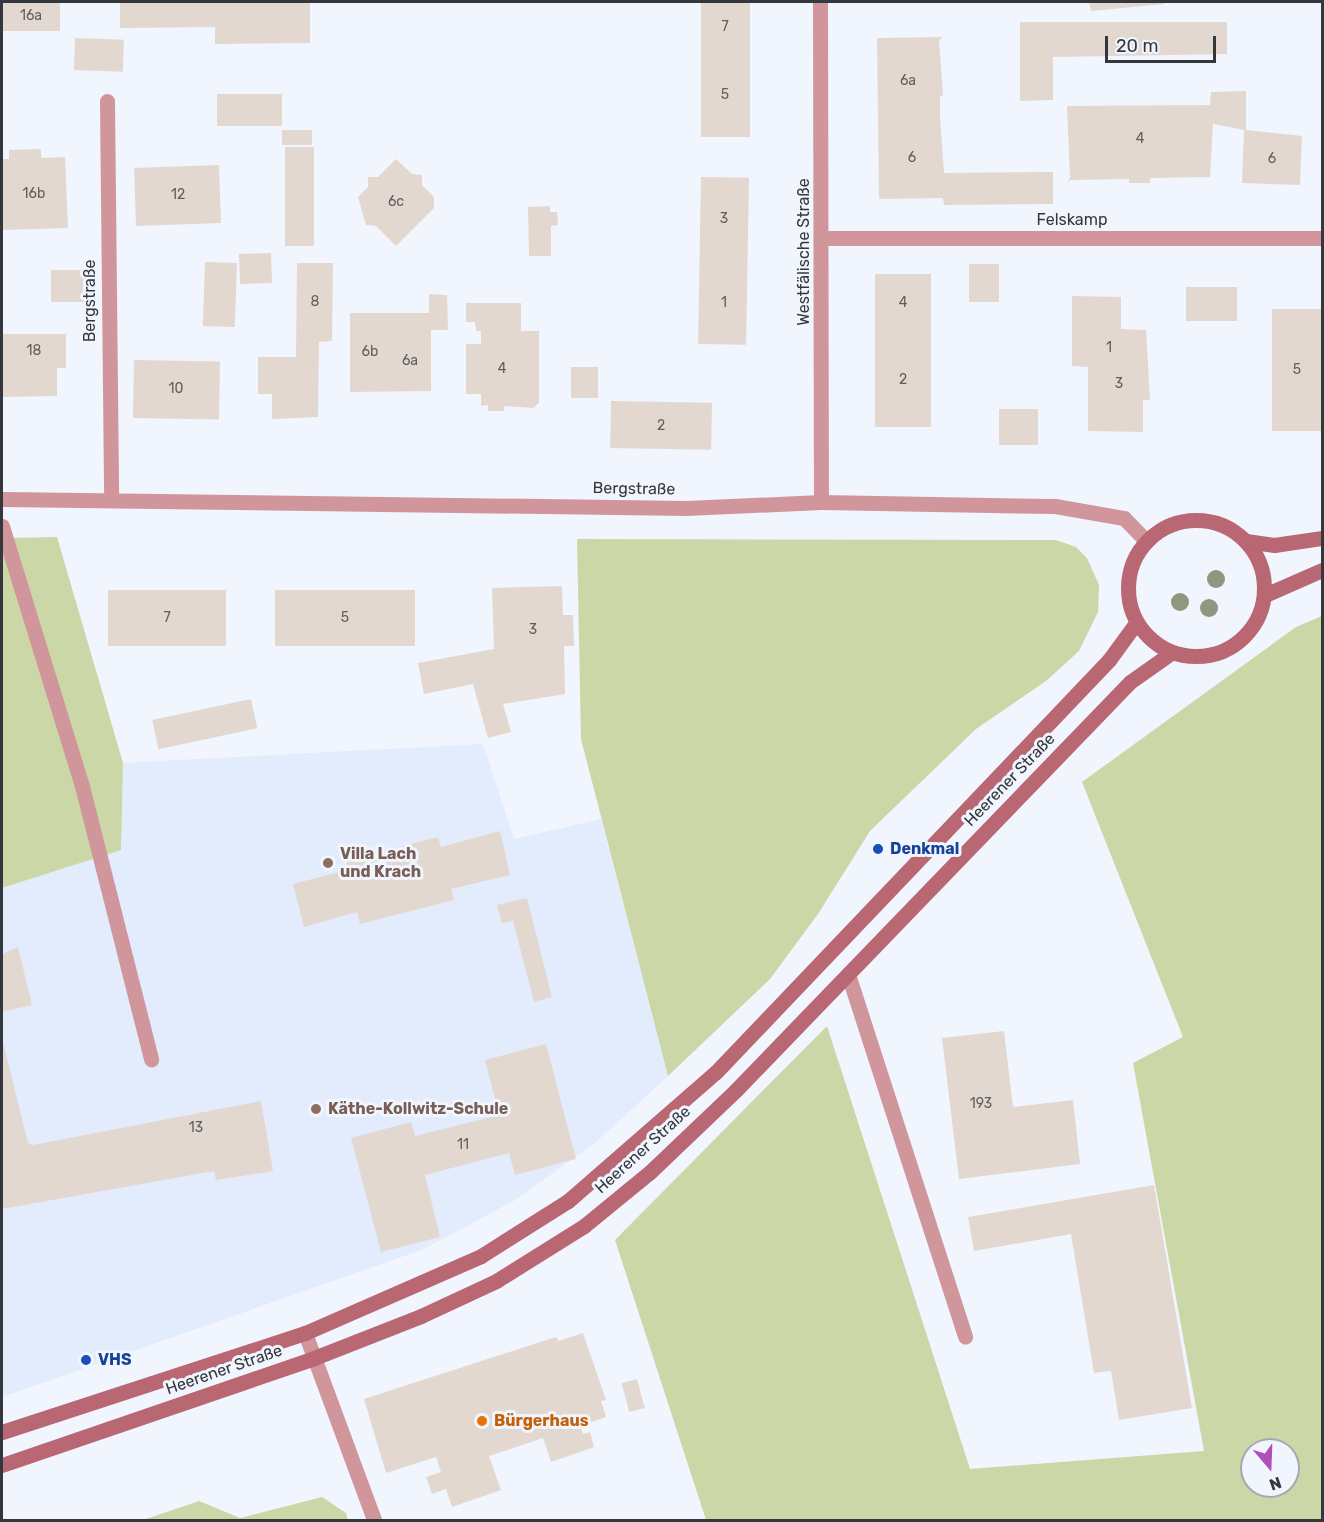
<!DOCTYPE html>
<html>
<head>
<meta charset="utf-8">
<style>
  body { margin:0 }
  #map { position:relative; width:1324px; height:1522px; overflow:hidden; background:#f0f5fe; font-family:Rubik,sans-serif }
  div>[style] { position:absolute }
  .built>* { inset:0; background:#e2ecfd }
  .green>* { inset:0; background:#cbd7a7 }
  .building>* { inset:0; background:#e3d8d0; transform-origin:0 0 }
  .lane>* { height:15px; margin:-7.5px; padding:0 7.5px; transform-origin:7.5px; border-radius:7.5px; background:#d0969c }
  .street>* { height:15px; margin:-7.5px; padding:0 7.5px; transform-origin:7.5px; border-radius:7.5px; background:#d0969c }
  .secondary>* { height:15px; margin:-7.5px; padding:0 7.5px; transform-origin:7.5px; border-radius:7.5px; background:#b96772 }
  .secondary>.ring { margin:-7.5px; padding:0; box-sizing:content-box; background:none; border:15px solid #b96772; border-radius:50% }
  .trees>* { width:18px; height:18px; margin:-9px; border-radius:50%; background:#8f977f }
  .dots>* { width:16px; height:16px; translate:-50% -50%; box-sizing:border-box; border:3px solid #f0f5fe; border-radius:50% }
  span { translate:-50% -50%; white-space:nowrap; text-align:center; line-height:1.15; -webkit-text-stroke:6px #f0f5fe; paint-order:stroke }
  .number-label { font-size:14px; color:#605f60 }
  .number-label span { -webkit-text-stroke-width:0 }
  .street-label { font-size:16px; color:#34373b }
  .transit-label { font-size:16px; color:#164399; font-weight:700 }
  .left { translate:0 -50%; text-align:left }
  .education-label { font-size:16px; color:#785e54; font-weight:700 }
  .food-label { font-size:16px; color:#c56008; font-weight:700 }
  .frame { position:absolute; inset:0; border:3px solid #34373b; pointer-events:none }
  .north { position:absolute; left:1240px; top:1438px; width:60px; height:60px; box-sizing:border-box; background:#f0f5fe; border:2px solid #a5a9b0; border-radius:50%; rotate:161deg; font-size:16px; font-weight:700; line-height:24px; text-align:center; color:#34373b }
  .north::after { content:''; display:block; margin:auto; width:21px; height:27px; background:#b04fb7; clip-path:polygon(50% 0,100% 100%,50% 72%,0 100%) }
  .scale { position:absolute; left:1105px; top:36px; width:111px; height:27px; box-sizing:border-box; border:3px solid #34373b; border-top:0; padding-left:8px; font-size:18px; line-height:21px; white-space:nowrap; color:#34373b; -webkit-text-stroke:4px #f0f5fe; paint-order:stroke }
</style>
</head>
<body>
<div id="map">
  <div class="built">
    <i style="clip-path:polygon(483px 744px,514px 839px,601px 819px,668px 1076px,595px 1143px,515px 1200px,424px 1249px,2px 1397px,2px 888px,121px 850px,123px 763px)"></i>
  </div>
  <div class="green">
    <i style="clip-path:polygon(57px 537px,123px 763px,121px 850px,2px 888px,2px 538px)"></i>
    <i style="clip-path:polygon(577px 539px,1056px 540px,1076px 547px,1087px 558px,1099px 585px,1098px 612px,1079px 651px,1046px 681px,976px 729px,870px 831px,818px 914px,770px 979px,668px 1076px,581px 739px)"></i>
    <i style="clip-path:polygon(evenodd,1322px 616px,1322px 1520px,706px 1520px,615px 1240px,827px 1026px,970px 1469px,1204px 1451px,1133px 1063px,1183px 1037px,1082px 782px,1296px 627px,1322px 616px,1252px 1450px,1288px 1450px,1288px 1486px,1252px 1486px,1252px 1450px)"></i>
    <i style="clip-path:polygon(322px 1497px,346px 1513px,348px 1520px,143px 1520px,199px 1501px,240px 1518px)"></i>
  </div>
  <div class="building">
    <i style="left:2px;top:2px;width:58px;height:29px"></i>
    <i style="clip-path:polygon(120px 2px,310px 2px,310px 43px,215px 44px,215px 27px,120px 28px)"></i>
    <i style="left:701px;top:2px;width:49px;height:135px"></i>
    <i style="clip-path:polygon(1089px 2px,1163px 2px,1164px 4px,1091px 11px)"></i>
    <i style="clip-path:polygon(1020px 22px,1227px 22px,1227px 54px,1053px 57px,1053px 100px,1020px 101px)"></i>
    <i style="clip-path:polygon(943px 37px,939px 40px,943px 96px,940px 96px,940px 118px,944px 173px,1053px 172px,1053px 204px,944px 205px,943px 198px,879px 199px,877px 38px)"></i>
    <i style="left:75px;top:38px;width:49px;height:32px;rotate:2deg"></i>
    <i style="clip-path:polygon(1246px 91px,1246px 130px,1302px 136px,1300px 185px,1242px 183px,1244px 130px,1213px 124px,1210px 177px,1150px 178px,1150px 183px,1129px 183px,1129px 179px,1070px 180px,1067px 185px,1070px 177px,1067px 106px,1210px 105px,1211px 92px)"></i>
    <i style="left:282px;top:94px;width:32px;height:65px;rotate:90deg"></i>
    <i style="left:282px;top:130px;width:30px;height:15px"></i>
    <i style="left:285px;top:147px;width:29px;height:99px"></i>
    <i style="clip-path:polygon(41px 149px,41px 158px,65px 157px,68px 228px,2px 230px,2px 159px,9px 159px,9px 150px)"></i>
    <i style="clip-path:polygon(396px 159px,412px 174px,422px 175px,422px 185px,434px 197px,434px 208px,396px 246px,376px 226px,366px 225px,358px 197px,368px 187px,368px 177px,378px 177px)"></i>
    <i style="left:219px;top:165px;width:58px;height:85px;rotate:88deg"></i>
    <i style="left:701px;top:177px;width:48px;height:167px;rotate:1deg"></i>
    <i style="clip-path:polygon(550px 206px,550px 212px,557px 212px,558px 225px,551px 226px,551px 256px,529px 256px,528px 207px)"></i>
    <i style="left:271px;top:253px;width:30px;height:32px;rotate:88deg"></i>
    <i style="left:205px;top:262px;width:32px;height:64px;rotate:2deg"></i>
    <i style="clip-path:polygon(297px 263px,333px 263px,332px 341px,319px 342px,318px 417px,272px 419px,272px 394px,258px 394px,258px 357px,296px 357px)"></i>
    <i style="left:969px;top:264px;width:30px;height:38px"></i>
    <i style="left:51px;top:270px;width:36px;height:32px"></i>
    <i style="left:931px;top:274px;width:153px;height:56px;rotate:90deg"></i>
    <i style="left:1237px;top:287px;width:34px;height:51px;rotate:90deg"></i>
    <i style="clip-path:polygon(429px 294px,447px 295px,448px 330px,431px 330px,431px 391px,350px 392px,350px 313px,429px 313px)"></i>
    <i style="clip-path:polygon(1072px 296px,1121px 297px,1121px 329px,1146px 330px,1150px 400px,1143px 400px,1143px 432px,1088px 431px,1088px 367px,1072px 366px)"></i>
    <i style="clip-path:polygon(466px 303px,521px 303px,521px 331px,539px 331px,539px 403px,533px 408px,504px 406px,504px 411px,488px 411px,488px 405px,481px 406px,481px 394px,466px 394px,466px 344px,481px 344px,481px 331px,476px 331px,475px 322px,466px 322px)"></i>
    <i style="left:1272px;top:309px;width:50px;height:122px"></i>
    <i style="clip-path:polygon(2px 334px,66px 334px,66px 368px,57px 368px,57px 396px,2px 397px)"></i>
    <i style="left:134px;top:360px;width:86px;height:58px;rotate:1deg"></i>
    <i style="left:571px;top:367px;width:27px;height:31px"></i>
    <i style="left:611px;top:401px;width:101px;height:47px;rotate:1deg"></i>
    <i style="left:999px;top:409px;width:39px;height:36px"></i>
    <i style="clip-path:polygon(562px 586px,563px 615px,573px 615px,574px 646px,564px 646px,565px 694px,503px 704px,511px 732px,488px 738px,473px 684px,424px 694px,418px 663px,494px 649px,492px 588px)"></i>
    <i style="left:108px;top:590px;width:118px;height:56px"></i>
    <i style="left:275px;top:590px;width:140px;height:56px"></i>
    <i style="left:251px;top:699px;width:30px;height:101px;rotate:78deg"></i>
    <i style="clip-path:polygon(500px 831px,510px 875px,451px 889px,454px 900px,360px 924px,357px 912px,304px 927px,293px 884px,347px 870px,344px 861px,438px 837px,441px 847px)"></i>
    <i style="clip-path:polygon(527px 898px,552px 997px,534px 1002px,513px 921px,502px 923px,497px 905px)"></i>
    <i style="clip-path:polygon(18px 947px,32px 1005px,2px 1012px,2px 954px)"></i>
    <i style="clip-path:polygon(1004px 1031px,1013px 1107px,1073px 1100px,1080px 1164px,959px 1179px,942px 1038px)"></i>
    <i style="clip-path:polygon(2px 1038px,28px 1143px,33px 1145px,261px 1101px,273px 1171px,216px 1180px,214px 1171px,2px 1209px)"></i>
    <i style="clip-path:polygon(546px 1044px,576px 1159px,515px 1175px,509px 1153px,425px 1175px,440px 1237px,381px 1252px,351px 1138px,411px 1122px,415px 1136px,499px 1115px,485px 1060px)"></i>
    <i style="clip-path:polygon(1154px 1185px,1192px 1408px,1119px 1420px,1111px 1371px,1094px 1373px,1071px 1234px,974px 1251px,968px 1217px)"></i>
    <i style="clip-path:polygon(583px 1333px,606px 1400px,601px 1401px,606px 1417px,580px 1426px,583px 1434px,590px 1432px,594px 1447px,551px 1462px,543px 1438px,489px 1456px,501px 1490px,452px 1507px,446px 1489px,432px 1494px,426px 1477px,441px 1472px,436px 1457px,386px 1473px,364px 1399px,556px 1337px,559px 1341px)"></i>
    <i style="left:637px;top:1379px;width:30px;height:16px;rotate:75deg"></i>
  </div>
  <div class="lane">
    <i style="left:2px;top:526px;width:272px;rotate:72.9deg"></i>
    <i style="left:82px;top:786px;width:282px;rotate:75.8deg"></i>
    <i style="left:848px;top:974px;width:381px;rotate:72.1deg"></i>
    <i style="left:305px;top:1333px;width:199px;rotate:69.7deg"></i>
  </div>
  <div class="street">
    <i style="left:820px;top:2px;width:500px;rotate:89.89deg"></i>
    <i style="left:107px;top:101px;width:399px;rotate:89.4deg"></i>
    <i style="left:822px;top:238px;width:500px"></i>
    <i style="left:2px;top:499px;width:684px;rotate:0.75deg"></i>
    <i style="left:686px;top:508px;width:135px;rotate:-2.5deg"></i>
    <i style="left:821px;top:502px;width:234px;rotate:1deg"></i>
    <i style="left:1055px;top:506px;width:70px;rotate:9.9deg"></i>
    <i style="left:1124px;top:518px;width:32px;rotate:46deg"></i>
  </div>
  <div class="secondary">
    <i class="ring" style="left:1128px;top:520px;width:121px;height:121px"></i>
    <i style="left:1246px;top:541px;width:28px;rotate:8deg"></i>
    <i style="left:1274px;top:545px;width:49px;rotate:-8.3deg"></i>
    <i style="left:1265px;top:595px;width:62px;rotate:-23.7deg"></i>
    <i style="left:2px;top:1432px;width:319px;rotate:-18.1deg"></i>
    <i style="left:305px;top:1333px;width:192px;rotate:-23.6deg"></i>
    <i style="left:481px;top:1256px;width:103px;rotate:-32.3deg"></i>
    <i style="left:568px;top:1201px;width:196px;rotate:-41.1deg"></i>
    <i style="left:716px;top:1072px;width:569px;rotate:-46.35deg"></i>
    <i style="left:1109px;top:660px;width:46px;rotate:-53.9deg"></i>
    <i style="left:2px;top:1465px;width:330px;rotate:-18.9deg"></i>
    <i style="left:314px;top:1358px;width:115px;rotate:-21.4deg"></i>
    <i style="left:421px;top:1316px;width:83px;rotate:-25deg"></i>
    <i style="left:496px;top:1281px;width:104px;rotate:-32deg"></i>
    <i style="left:584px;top:1226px;width:85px;rotate:-39.3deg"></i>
    <i style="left:650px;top:1172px;width:119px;rotate:-43.6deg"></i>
    <i style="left:736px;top:1090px;width:567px;rotate:-46deg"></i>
    <i style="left:1130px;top:682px;width:50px;rotate:-35.3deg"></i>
  </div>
  <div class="trees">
    <i style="left:1216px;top:579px"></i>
    <i style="left:1180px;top:602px"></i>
    <i style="left:1209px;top:608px"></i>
  </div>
  <div class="dots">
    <i style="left:878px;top:849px;background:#1a4fb4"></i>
    <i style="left:328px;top:863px;background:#8d6e63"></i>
    <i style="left:316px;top:1109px;background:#8d6e63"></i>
    <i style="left:86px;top:1360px;background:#1a4fb4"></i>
    <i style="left:482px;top:1421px;background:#e8710a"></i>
  </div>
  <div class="number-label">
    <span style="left:31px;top:16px">16a</span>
    <span style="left:725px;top:27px">7</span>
    <span style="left:908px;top:81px">6a</span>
    <span style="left:725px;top:95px">5</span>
    <span style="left:1140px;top:139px">4</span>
    <span style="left:912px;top:158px">6</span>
    <span style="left:1272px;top:159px">6</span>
    <span style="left:34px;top:194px">16b</span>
    <span style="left:178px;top:195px">12</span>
    <span style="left:396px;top:202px">6c</span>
    <span style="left:724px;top:219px">3</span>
    <span style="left:315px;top:302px">8</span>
    <span style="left:724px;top:303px">1</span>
    <span style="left:903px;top:303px">4</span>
    <span style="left:1109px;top:348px">1</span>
    <span style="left:34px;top:351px">18</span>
    <span style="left:370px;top:352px">6b</span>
    <span style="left:410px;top:361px">6a</span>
    <span style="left:502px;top:369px">4</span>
    <span style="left:1297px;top:370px">5</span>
    <span style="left:903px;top:380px">2</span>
    <span style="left:1119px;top:384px">3</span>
    <span style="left:176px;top:389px">10</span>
    <span style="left:661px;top:426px">2</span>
    <span style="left:167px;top:618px">7</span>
    <span style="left:345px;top:618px">5</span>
    <span style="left:533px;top:630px">3</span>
    <span style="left:981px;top:1104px">193</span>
    <span style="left:196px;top:1128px">13</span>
    <span style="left:463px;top:1145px">11</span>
  </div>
  <div class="street-label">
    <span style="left:1072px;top:220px">Felskamp</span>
    <span style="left:804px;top:252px;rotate:-90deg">Westfälische Straße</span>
    <span style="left:90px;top:301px;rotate:-90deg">Bergstraße</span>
    <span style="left:634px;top:489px;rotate:1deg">Bergstraße</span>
    <span style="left:1010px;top:780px;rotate:-46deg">Heerener Straße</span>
    <span style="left:643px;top:1150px;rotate:-42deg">Heerener Straße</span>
    <span style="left:224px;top:1370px;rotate:-19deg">Heerener Straße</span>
  </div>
  <div class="transit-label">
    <span class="left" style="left:890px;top:849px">Denkmal</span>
    <span class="left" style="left:98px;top:1360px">VHS</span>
  </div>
  <div class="education-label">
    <span class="left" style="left:340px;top:863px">Villa Lach<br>und Krach</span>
    <span class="left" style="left:328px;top:1109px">Käthe-Kollwitz-Schule</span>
  </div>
  <div class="food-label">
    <span class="left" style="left:494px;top:1421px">Bürgerhaus</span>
  </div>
  <div class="frame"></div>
  <div class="north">N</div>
  <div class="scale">20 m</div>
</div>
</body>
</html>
